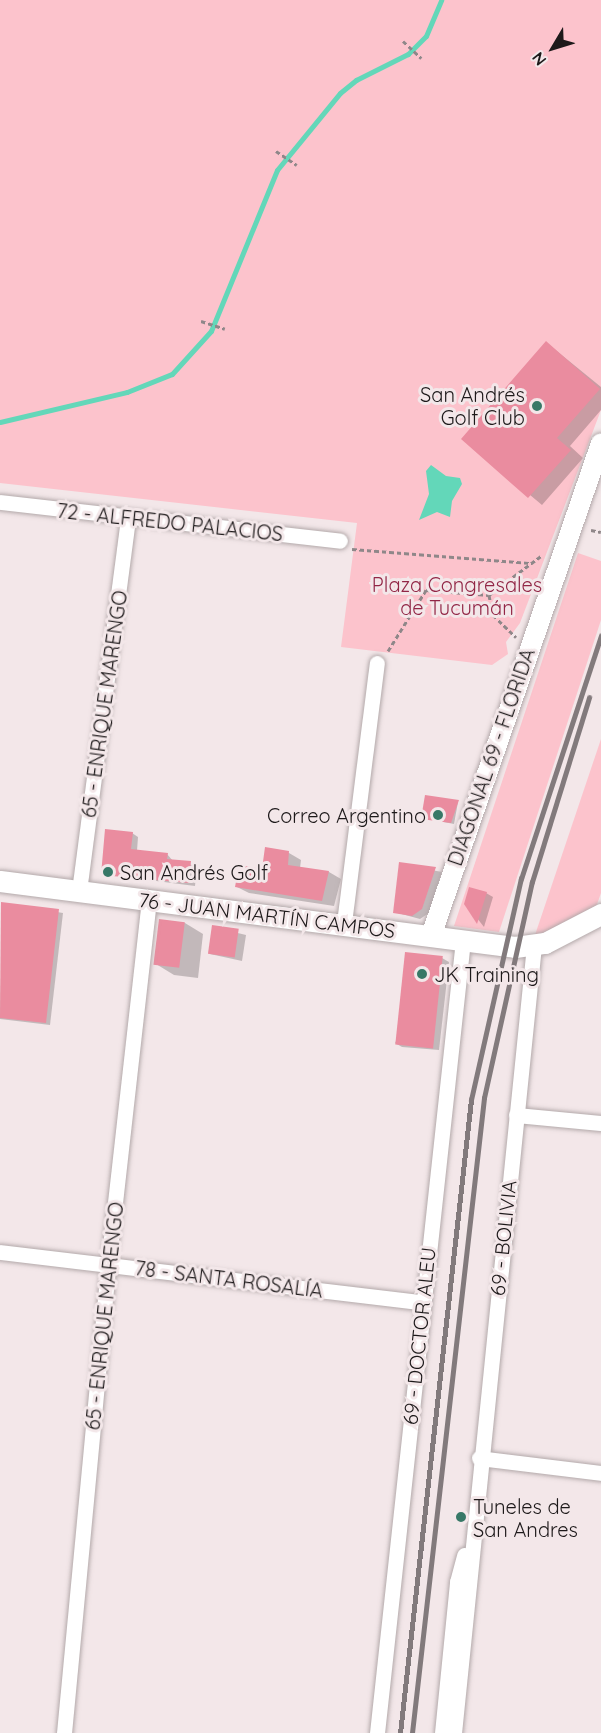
<!DOCTYPE html>
<html>
<head>
<meta charset="utf-8">
<style>
  body { margin:0 }
  #map { position:relative; width:601px; height:1733px; overflow:hidden; background:#f3e7e9; font-family:Quicksand,sans-serif }
  div>[style] { position:absolute }
  .green>* { inset:0; background:#fcc3cc }
  .water>* { inset:0; background:#63d7b9 }
  .shadow>* { inset:0; background:#0003 }
  .stream>* { height:5px; margin:-2.5px; padding:0 2.5px; transform-origin:2.5px; border-radius:2.5px; background:#63d7b9 }
  .building>* { inset:0; background:#ea8c9f; transform-origin:0 0 }
  .path>* { height:3px; margin-top:-1.5px; transform-origin:0; background:repeating-linear-gradient(90deg,#8f8789 0 4.5px,transparent 0 7.5px) }
  .roads { filter:drop-shadow(0 0 2px #b3a9aa) drop-shadow(0 0 2px #b3a9aa) }
  .minor>* { height:15px; margin:-7.5px; padding:0 7.5px; transform-origin:7.5px; border-radius:7.5px; background:#fff }
  .tertiary>* { height:20px; margin:-10px; padding:0 10px; transform-origin:10px; border-radius:10px; background:#fff }
  .secondary>* { height:21px; margin:-10.5px; padding:0 10.5px; transform-origin:10.5px; border-radius:10.5px; background:#fff }
  .rail>* { height:4.5px; margin:-2.25px; padding:0 2.25px; transform-origin:2.25px; border-radius:2.25px; background:#827a7c }
  .dots>* { width:16px; height:16px; translate:-50% -50%; box-sizing:border-box; border:3px solid #f3e7e9; border-radius:50% }
  span { translate:-50% -50%; white-space:nowrap; text-align:center; line-height:1.15; -webkit-text-stroke:6px #f3e7e9; paint-order:stroke }
  .poi-label { font-size:20px; color:#1d191a }
  .right { translate:-100% -50%; text-align:right }
  .left { translate:0 -50%; text-align:left }
  .street-label { font-size:20px; color:#1d191a }
  .park-label { font-size:20px; color:#922646 }
  .north { position:absolute; left:523px; top:18px; width:60px; height:60px; -webkit-text-stroke:4px #f3e7e9; paint-order:stroke; rotate:232deg; font-size:16px; font-weight:700; line-height:24px; text-align:center; color:#1d191a }
  .north::after { content:''; display:block; margin:auto; width:21px; height:27px; background:#1d191a; clip-path:polygon(50% 0,100% 100%,50% 72%,0 100%) }
</style>
</head>
<body>
<div id="map">
  <div class="green">
    <i style="clip-path:polygon(0 0,601px 0,601px 410px,520px 623px,506px 642px,508px 654px,492px 665px,341px 647px,357px 523px,0 483px)"></i>
    <i style="clip-path:polygon(578px 553px,601px 561px,601px 620px,499px 932px,454px 926px)"></i>
    <i style="clip-path:polygon(601px 739px,601px 893px,596px 907px,534px 938px)"></i>
  </div>
  <div class="water">
    <i style="clip-path:polygon(431px 465px,446px 476px,460px 478px,462px 484px,452px 501px,450px 517px,437px 512px,419px 520px,429px 494px,426px 471px)"></i>
  </div>
  <div class="shadow">
    <i style="clip-path:polygon(547px 343px,601px 387px,601px 410px,570px 446px,583px 458px,542px 505px,463px 439px)"></i>
    <i style="clip-path:polygon(458px 802px,454px 824px,423px 818px)"></i>
    <i style="clip-path:polygon(132px 833px,138px 837px,137px 851px,167px 854px,173px 861px,197px 866px,195px 886px,102px 874px)"></i>
    <i style="clip-path:polygon(266px 849px,289px 853px,301px 860px,300px 868px,329px 872px,341px 879px,334px 906px,249px 893px,237px 887px,263px 871px)"></i>
    <i style="clip-path:polygon(400px 864px,442px 872px,429px 913px,420px 919px,394px 912px)"></i>
    <i style="clip-path:polygon(486px 893px,493px 897px,484px 927px,466px 904px)"></i>
    <i style="clip-path:polygon(3px 903px,63px 913px,50px 1025px,0 1019px)"></i>
    <i style="clip-path:polygon(161px 920px,185px 923px,203px 934px,198px 978px,174px 975px,156px 964px)"></i>
    <i style="clip-path:polygon(213px 927px,246px 935px,242px 961px,210px 954px)"></i>
    <i style="clip-path:polygon(442px 958px,449px 962px,439px 1050px,402px 1047px,395px 1043px)"></i>
  </div>
  <div class="stream">
    <i style="left:0;top:422px;width:130px;rotate:-13.3deg"></i>
    <i style="left:127px;top:392px;width:48px;rotate:-21.8deg"></i>
    <i style="left:172px;top:374px;width:58px;rotate:-47.8deg"></i>
    <i style="left:211px;top:331px;width:174px;rotate:-67.7deg"></i>
    <i style="left:277px;top:170px;width:99px;rotate:-50.7deg"></i>
    <i style="left:340px;top:93px;width:21px;rotate:-39deg"></i>
    <i style="left:356px;top:80px;width:58px;rotate:-26.6deg"></i>
    <i style="left:408px;top:54px;width:25px;rotate:-45deg"></i>
    <i style="left:426px;top:36px;width:39px;rotate:-67deg"></i>
  </div>
  <div class="building">
    <i style="clip-path:polygon(546px 341px,600px 389px,557px 438px,571px 450px,528px 498px,461px 439px)"></i>
    <i style="clip-path:polygon(425px 795px,459px 800px,451px 823px,421px 819px)"></i>
    <i style="clip-path:polygon(105px 829px,133px 832px,131px 849px,168px 853px,167px 859px,191px 861px,189px 883px,101px 875px)"></i>
    <i style="clip-path:polygon(265px 847px,289px 851px,288px 865px,329px 871px,322px 901px,235px 887px,239px 865px,262px 869px)"></i>
    <i style="clip-path:polygon(399px 862px,436px 867px,422px 909px,412px 916px,393px 913px)"></i>
    <i style="clip-path:polygon(469px 887px,487px 892px,477px 924px,464px 904px)"></i>
    <i style="clip-path:polygon(1px 902px,59px 909px,46px 1023px,0 1018px)"></i>
    <i style="left:159px;top:919px;width:26px;height:46px;rotate:7deg"></i>
    <i style="left:212px;top:925px;width:27px;height:29px;rotate:8deg"></i>
    <i style="left:405px;top:952px;width:38px;height:93px;rotate:6deg"></i>
  </div>
  <div class="path">
    <i style="left:403px;top:41px;width:25px;rotate:43deg"></i>
    <i style="left:276px;top:151px;width:25px;rotate:34deg"></i>
    <i style="left:201px;top:321px;width:25px;rotate:18deg"></i>
    <i style="left:591px;top:530px;width:10px;rotate:11deg"></i>
    <i style="left:352px;top:549px;width:180px;rotate:4.5deg"></i>
    <i style="left:489px;top:595px;width:20px;rotate:79deg"></i>
    <i style="left:493px;top:615px;width:32px;rotate:44deg"></i>
    <i style="left:388px;top:651px;width:72px;rotate:-58.1deg"></i>
    <i style="left:426px;top:590px;width:63px;rotate:4.5deg"></i>
    <i style="left:489px;top:595px;width:65px;rotate:-36.9deg"></i>
  </div>
  <div class="roads">
    <div class="minor">
      <i style="left:0;top:502px;width:342px;rotate:6.5deg"></i>
      <i style="left:79px;top:891px;width:376px;rotate:-82.5deg"></i>
      <i style="left:344px;top:923px;width:262px;rotate:-82.8deg"></i>
      <i style="left:516px;top:1115px;width:85px;rotate:5.4deg"></i>
      <i style="left:0;top:1252px;width:425px;rotate:6.8deg"></i>
      <i style="left:479px;top:1458px;width:123px;rotate:7deg"></i>
      <i style="left:64px;top:1733px;width:470px;rotate:-84.6deg"></i>
      <i style="left:108px;top:1265px;width:367px;rotate:-83.6deg"></i>
      <i style="left:377px;top:1733px;width:798px;rotate:-83.81deg"></i>
      <i style="left:442px;top:1733px;width:152px;rotate:-84.3deg"></i>
      <i style="left:457px;top:1582px;width:28px;rotate:-75deg"></i>
      <i style="left:454px;top:1733px;width:791px;rotate:-84.2deg"></i>
    </div>
    <div class="tertiary">
      <i style="left:431px;top:936px;width:521px;rotate:-70.97deg"></i>
    </div>
    <div class="secondary">
      <i style="left:0;top:881px;width:519px;rotate:7.3deg"></i>
      <i style="left:515px;top:947px;width:30px;rotate:-8deg"></i>
      <i style="left:545px;top:943px;width:63px;rotate:-27.4deg"></i>
    </div>
  </div>
  <div class="rail">
    <i style="left:400px;top:1733px;width:637px;rotate:-83.6deg"></i>
    <i style="left:471px;top:1100px;width:227px;rotate:-77.3deg"></i>
    <i style="left:521px;top:879px;width:256px;rotate:-71.8deg"></i>
    <i style="left:412px;top:1733px;width:639px;rotate:-83.53deg"></i>
    <i style="left:484px;top:1098px;width:221px;rotate:-77.5deg"></i>
    <i style="left:532px;top:882px;width:193px;rotate:-72.8deg"></i>
  </div>
  <div class="dots">
    <i style="left:537px;top:406px;background:#377867"></i>
    <i style="left:438px;top:815px;background:#377867"></i>
    <i style="left:108px;top:872px;background:#377867"></i>
    <i style="left:422px;top:974px;background:#377867"></i>
    <i style="left:461px;top:1517px;background:#377867"></i>
  </div>
  <div class="poi-label">
    <span class="right" style="left:525px;top:406px">San Andrés<br>Golf Club</span>
    <span class="right" style="left:426px;top:815px">Correo Argentino</span>
    <span class="left" style="left:120px;top:872px">San Andrés Golf</span>
    <span class="left" style="left:434px;top:974px">JK Training</span>
    <span class="left" style="left:473px;top:1518px">Tuneles de<br>San Andres</span>
  </div>
  <div class="street-label">
    <span style="left:170px;top:522px;rotate:6deg">72 - ALFREDO PALACIOS</span>
    <span style="left:104px;top:704px;rotate:-82deg">65 - ENRIQUE MARENGO</span>
    <span style="left:491px;top:757px;rotate:-71deg">DIAGONAL 69 - FLORIDA</span>
    <span style="left:267px;top:915px;rotate:7deg">76 - JUAN MARTÍN CAMPOS</span>
    <span style="left:503px;top:1238px;rotate:-84deg">69 - BOLIVIA</span>
    <span style="left:229px;top:1279px;rotate:7deg">78 - SANTA ROSALÍA</span>
    <span style="left:104px;top:1316px;rotate:-84deg">65 - ENRIQUE MARENGO</span>
    <span style="left:419px;top:1336px;rotate:-84deg">69 - DOCTOR ALEU</span>
  </div>
  <div class="park-label">
    <span style="left:457px;top:596px">Plaza Congresales<br>de Tucumán</span>
  </div>
  <div class="north">N</div>
</div>
</body>
</html>
